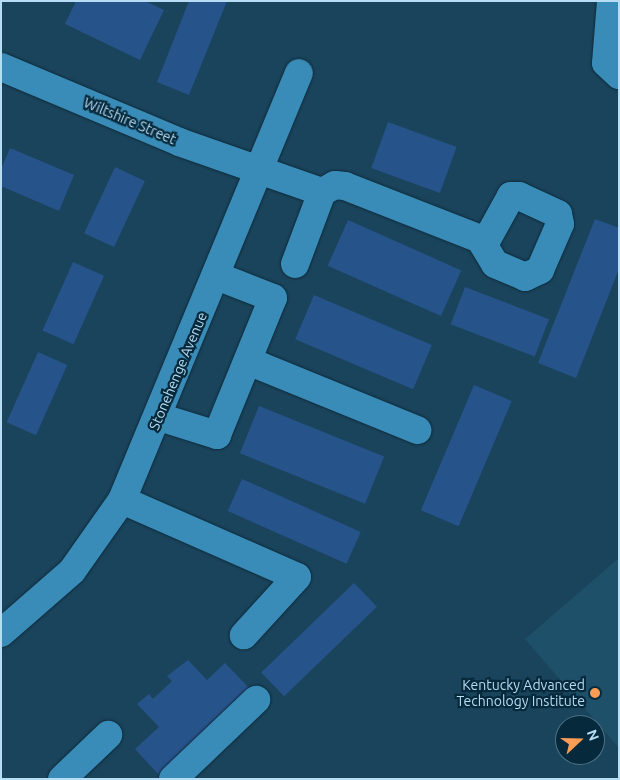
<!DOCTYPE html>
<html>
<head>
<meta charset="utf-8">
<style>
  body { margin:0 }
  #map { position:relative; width:620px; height:780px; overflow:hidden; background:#19445c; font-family:Ubuntu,sans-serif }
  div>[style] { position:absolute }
  .built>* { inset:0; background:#1f506a }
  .building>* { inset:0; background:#27538b; transform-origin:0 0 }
  .roads { filter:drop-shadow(0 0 1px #0f2938) drop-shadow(0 0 1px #0f2938) }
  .minor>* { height:28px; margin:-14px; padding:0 14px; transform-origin:14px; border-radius:14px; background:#398cb8 }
  .dots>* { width:14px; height:14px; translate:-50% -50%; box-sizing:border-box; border:2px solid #062a3c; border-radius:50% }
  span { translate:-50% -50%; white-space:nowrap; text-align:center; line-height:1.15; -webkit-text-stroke:4.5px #062a3c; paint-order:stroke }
  .street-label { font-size:14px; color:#b7ddf5 }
  .poi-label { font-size:14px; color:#b7ddf5 }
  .right { translate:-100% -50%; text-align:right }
  .frame { position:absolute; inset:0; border:2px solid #b7ddf5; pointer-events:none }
  .north { position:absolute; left:555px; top:715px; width:50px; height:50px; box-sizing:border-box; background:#062a3c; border:1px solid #4d7286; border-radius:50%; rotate:69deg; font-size:14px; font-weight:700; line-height:20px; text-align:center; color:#b7ddf5 }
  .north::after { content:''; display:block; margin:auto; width:18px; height:22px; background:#fd9d55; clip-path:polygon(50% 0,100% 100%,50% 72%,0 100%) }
</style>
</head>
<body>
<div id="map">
  <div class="built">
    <i style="clip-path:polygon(619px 558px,619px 748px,525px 639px)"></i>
  </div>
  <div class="building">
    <i style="clip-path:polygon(76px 1px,145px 1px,164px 10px,140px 60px,65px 24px)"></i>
    <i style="clip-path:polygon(189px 1px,227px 1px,189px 95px,157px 82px)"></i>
    <i style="left:388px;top:122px;width:73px;height:49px;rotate:20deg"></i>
    <i style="clip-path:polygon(10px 148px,74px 175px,59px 211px,1px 186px,1px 169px)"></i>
    <i style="left:115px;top:167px;width:33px;height:73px;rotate:25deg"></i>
    <i style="clip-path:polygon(595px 219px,619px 228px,619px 269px,576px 378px,538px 363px)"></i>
    <i style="left:348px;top:220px;width:124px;height:50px;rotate:24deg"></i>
    <i style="left:73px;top:262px;width:34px;height:75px;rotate:24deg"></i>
    <i style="left:465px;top:287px;width:90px;height:40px;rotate:21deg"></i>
    <i style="left:314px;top:295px;width:128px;height:48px;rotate:23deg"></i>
    <i style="left:38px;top:352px;width:32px;height:77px;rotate:24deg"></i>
    <i style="left:474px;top:385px;width:41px;height:136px;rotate:23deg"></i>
    <i style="left:259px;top:406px;width:135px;height:51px;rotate:22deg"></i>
    <i style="left:242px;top:479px;width:130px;height:35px;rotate:24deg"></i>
    <i style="left:354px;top:583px;width:33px;height:129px;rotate:46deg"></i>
    <i style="clip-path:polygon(188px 660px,207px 680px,225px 663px,250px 689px,159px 775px,135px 749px,159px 727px,137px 704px,149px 694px,153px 699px,172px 681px,167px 676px)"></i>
  </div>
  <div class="roads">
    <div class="minor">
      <i style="left:611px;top:1px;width:62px;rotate:94.6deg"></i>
      <i style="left:606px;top:63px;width:18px;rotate:43deg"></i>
      <i style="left:1px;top:67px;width:193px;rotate:22.8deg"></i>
      <i style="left:179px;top:142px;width:151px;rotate:19.3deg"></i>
      <i style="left:322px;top:192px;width:15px;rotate:-28deg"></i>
      <i style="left:335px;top:185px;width:10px;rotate:6deg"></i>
      <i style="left:345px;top:186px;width:145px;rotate:21.4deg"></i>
      <i style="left:480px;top:239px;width:29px;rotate:59deg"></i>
      <i style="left:495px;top:264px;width:33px;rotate:23deg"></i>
      <i style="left:525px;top:277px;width:17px;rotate:-25deg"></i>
      <i style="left:540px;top:270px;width:50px;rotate:-66.5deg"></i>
      <i style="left:560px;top:224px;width:10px;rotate:-101deg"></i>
      <i style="left:558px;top:214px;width:43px;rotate:-155.2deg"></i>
      <i style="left:519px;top:196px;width:8px;rotate:180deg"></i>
      <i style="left:511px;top:196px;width:56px;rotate:118.9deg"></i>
      <i style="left:295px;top:264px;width:77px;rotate:-69.4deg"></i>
      <i style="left:248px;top:361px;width:183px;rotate:22.2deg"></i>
      <i style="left:159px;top:417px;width:61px;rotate:17.2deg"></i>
      <i style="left:217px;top:435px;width:148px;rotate:-67.8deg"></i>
      <i style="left:273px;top:298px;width:60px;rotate:-158.6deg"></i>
      <i style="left:122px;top:500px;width:191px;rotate:23.7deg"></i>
      <i style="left:297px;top:577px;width:79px;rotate:132.4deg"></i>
      <i style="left:1px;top:633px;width:94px;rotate:-41.1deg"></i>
      <i style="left:72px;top:571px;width:87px;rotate:-54.8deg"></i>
      <i style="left:122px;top:500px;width:462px;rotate:-67.5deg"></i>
      <i style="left:62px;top:779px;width:64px;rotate:-43.7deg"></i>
      <i style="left:173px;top:779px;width:115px;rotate:-43.6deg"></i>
    </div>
  </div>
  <div class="dots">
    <i style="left:595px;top:693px;background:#fd9d55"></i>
  </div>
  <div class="street-label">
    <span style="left:130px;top:121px;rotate:23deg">Wiltshire Street</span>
    <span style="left:178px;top:371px;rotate:-67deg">Stonehenge Avenue</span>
  </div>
  <div class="poi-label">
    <span class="right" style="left:585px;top:693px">Kentucky Advanced<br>Technology Institute</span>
  </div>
  <div class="frame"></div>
  <div class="north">N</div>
</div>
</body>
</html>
